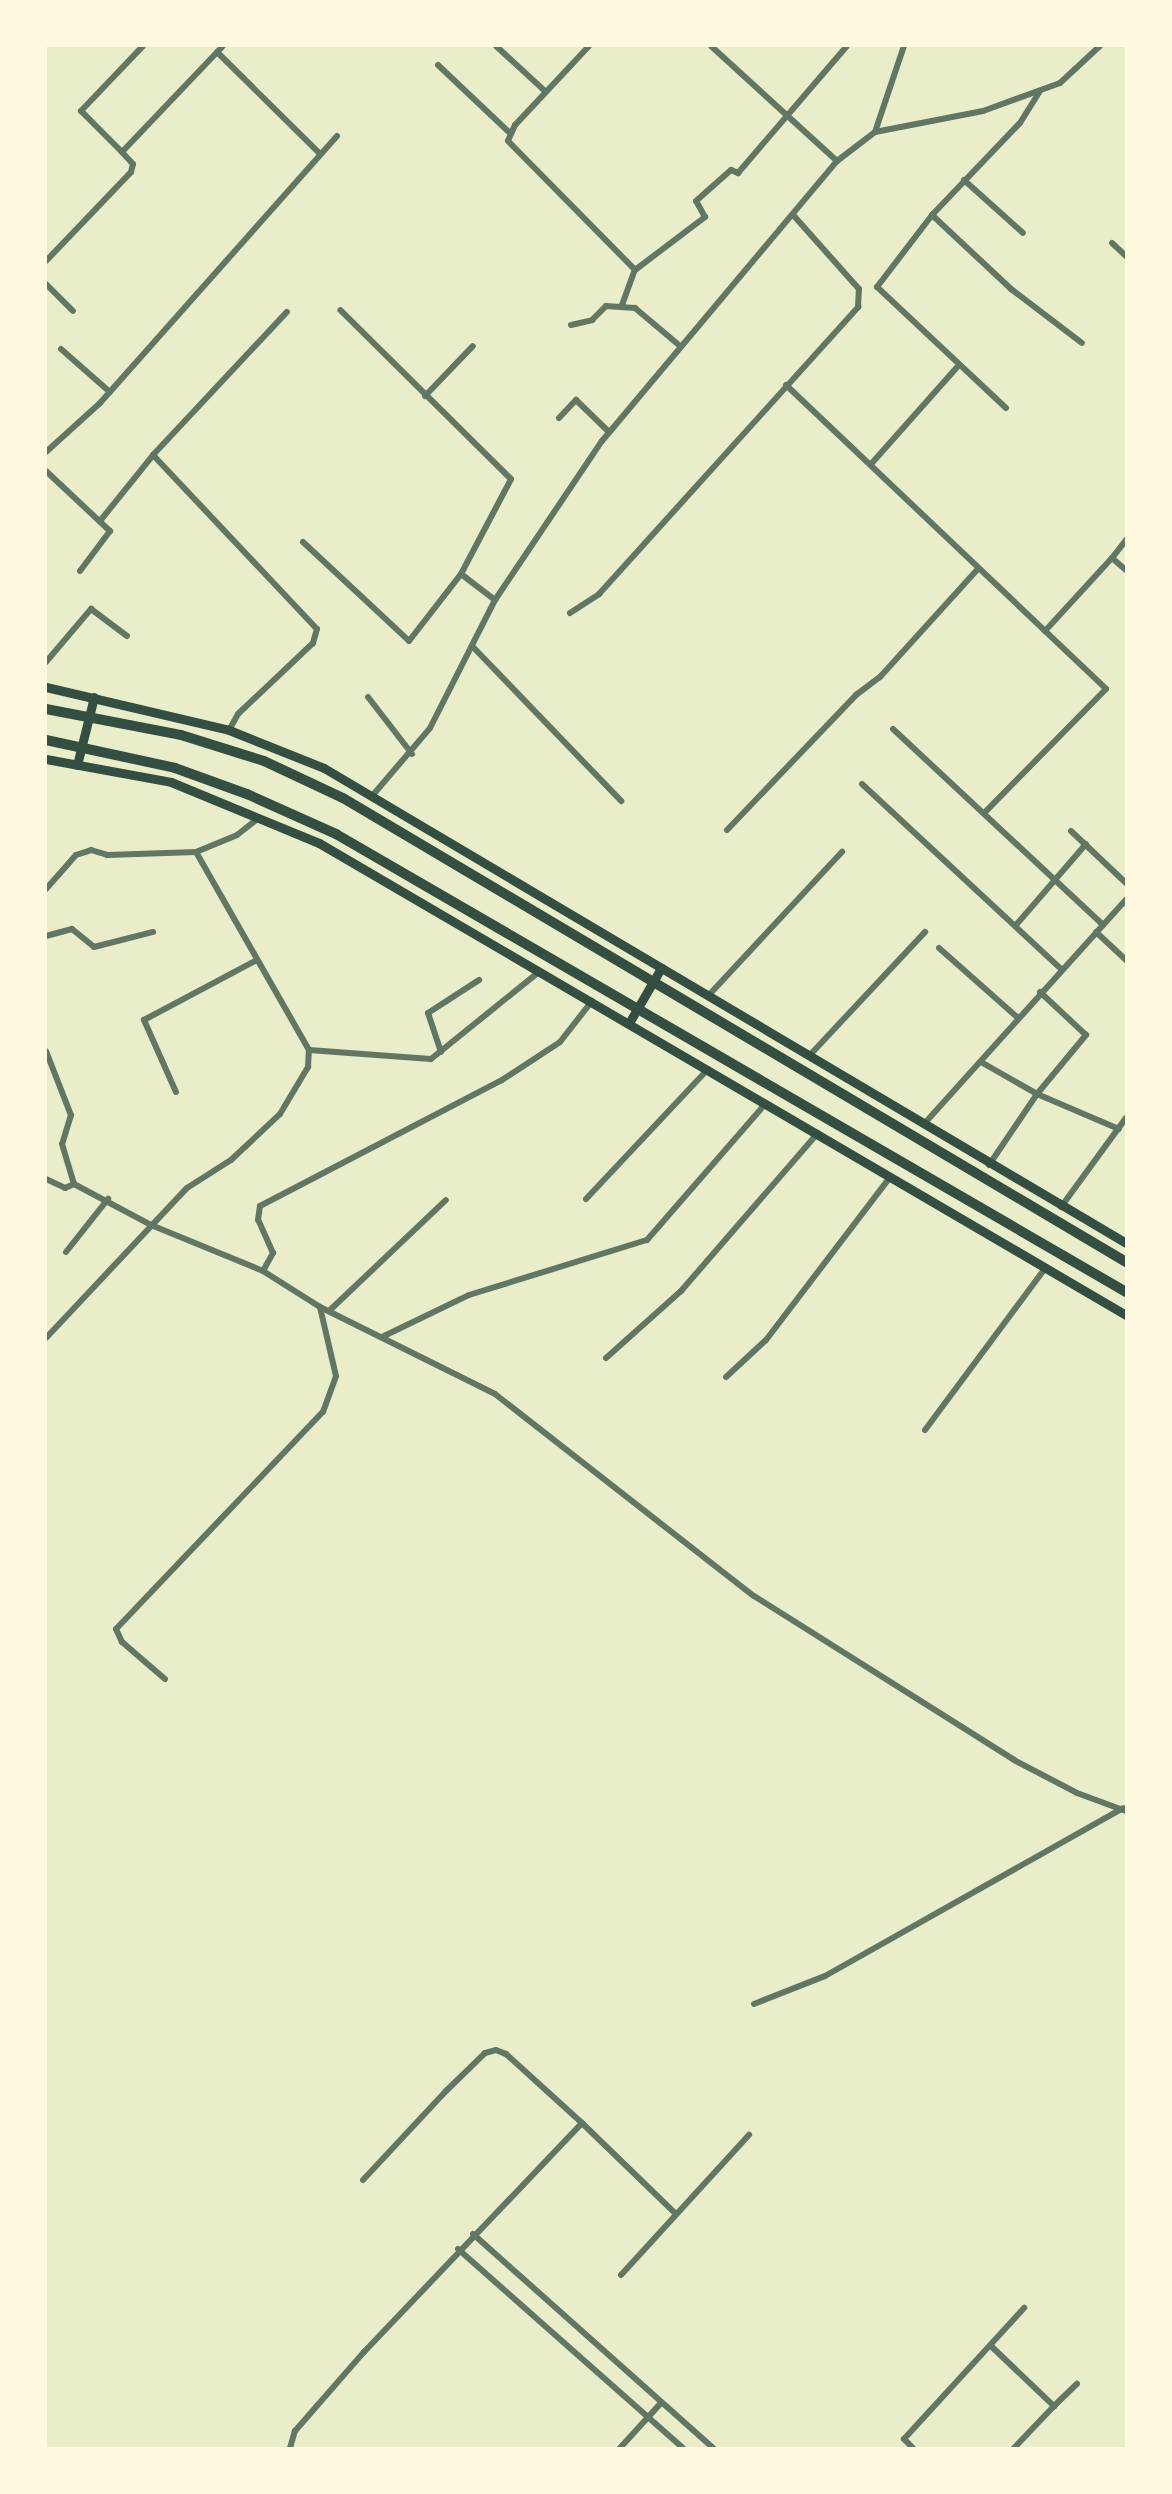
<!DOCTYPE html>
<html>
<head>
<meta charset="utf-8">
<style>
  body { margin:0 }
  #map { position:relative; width:1172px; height:2494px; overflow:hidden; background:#e9edc9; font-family:"Exo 2",sans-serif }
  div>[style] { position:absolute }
  .minor>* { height:6px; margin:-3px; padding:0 3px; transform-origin:3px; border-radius:3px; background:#617663 }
  .secondary>* { height:9px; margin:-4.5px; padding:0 4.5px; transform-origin:4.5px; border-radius:4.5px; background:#344e41 }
  .trunk>* { height:10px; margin:-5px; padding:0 5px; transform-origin:5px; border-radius:5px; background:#344e41 }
  span { translate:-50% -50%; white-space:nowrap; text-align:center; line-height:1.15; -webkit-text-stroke:6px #fefae0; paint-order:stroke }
  .frame { position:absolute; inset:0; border:47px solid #fefae0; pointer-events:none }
</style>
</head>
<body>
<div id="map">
  <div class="minor">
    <i style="left:496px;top:46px;width:67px;rotate:42.6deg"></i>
    <i style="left:589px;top:46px;width:108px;rotate:133.1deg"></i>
    <i style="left:515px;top:125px;width:17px;rotate:114deg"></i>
    <i style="left:508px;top:141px;width:181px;rotate:45.4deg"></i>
    <i style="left:635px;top:270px;width:88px;rotate:-37.1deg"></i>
    <i style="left:705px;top:217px;width:18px;rotate:-119deg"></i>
    <i style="left:696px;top:201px;width:47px;rotate:-41.5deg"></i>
    <i style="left:731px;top:170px;width:8px;rotate:23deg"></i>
    <i style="left:738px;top:173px;width:167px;rotate:-49.4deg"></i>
    <i style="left:711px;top:46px;width:171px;rotate:42.4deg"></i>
    <i style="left:217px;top:52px;width:145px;rotate:44.7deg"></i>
    <i style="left:438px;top:65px;width:99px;rotate:43.4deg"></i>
    <i style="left:875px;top:132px;width:91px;rotate:-71.4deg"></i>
    <i style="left:122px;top:152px;width:58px;rotate:-135deg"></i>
    <i style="left:81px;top:111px;width:90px;rotate:-46.4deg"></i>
    <i style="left:964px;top:180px;width:79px;rotate:41.9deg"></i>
    <i style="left:932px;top:215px;width:108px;rotate:43.1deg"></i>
    <i style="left:1011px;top:289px;width:89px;rotate:37.3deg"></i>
    <i style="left:1112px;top:243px;width:19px;rotate:43deg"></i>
    <i style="left:46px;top:261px;width:123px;rotate:-46.3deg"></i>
    <i style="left:131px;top:172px;width:8px;rotate:-76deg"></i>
    <i style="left:133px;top:164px;width:16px;rotate:-133deg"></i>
    <i style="left:122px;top:152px;width:146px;rotate:-46.4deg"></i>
    <i style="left:46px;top:284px;width:38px;rotate:45deg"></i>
    <i style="left:622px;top:305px;width:37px;rotate:-70deg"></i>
    <i style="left:571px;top:325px;width:22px;rotate:-13deg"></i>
    <i style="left:592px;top:320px;width:20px;rotate:-45deg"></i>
    <i style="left:606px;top:306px;width:29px;rotate:4deg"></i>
    <i style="left:635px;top:308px;width:59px;rotate:40.2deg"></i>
    <i style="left:61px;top:349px;width:65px;rotate:41.3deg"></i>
    <i style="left:786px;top:385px;width:441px;rotate:43.5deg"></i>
    <i style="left:1106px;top:689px;width:174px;rotate:134.5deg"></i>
    <i style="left:425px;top:396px;width:69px;rotate:-46.2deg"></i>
    <i style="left:1006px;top:408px;width:177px;rotate:-136.8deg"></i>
    <i style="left:877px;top:287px;width:91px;rotate:-52.6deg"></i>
    <i style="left:932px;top:215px;width:127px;rotate:-46.3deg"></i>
    <i style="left:1020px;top:123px;width:36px;rotate:-58deg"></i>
    <i style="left:559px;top:418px;width:25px;rotate:-47deg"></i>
    <i style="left:576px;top:400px;width:46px;rotate:44.1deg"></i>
    <i style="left:46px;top:452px;width:73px;rotate:-42.2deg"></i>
    <i style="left:100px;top:403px;width:357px;rotate:-48.4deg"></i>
    <i style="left:153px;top:455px;width:239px;rotate:46.7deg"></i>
    <i style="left:317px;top:629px;width:15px;rotate:106deg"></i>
    <i style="left:313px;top:643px;width:103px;rotate:136.6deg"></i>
    <i style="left:238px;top:714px;width:18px;rotate:119deg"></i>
    <i style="left:872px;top:463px;width:131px;rotate:-48.4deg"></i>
    <i style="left:46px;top:471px;width:88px;rotate:43.2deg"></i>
    <i style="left:110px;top:531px;width:50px;rotate:126.9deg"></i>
    <i style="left:100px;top:521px;width:85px;rotate:-51.2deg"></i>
    <i style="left:153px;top:455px;width:196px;rotate:-46.9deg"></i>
    <i style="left:303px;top:542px;width:145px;rotate:43deg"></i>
    <i style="left:409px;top:641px;width:85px;rotate:-52.2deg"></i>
    <i style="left:461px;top:574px;width:107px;rotate:-62.2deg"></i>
    <i style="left:511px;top:479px;width:240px;rotate:-135.3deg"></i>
    <i style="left:1112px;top:558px;width:23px;rotate:-52deg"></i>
    <i style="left:461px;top:574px;width:43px;rotate:37.4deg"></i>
    <i style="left:570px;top:613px;width:35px;rotate:-33deg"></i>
    <i style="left:599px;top:594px;width:387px;rotate:-47.9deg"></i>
    <i style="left:858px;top:307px;width:18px;rotate:-87deg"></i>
    <i style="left:859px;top:289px;width:99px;rotate:-131.7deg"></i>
    <i style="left:1045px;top:631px;width:99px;rotate:-47.5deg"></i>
    <i style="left:1112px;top:558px;width:18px;rotate:41deg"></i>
    <i style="left:473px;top:647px;width:214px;rotate:46.1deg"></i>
    <i style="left:46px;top:662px;width:70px;rotate:-49.7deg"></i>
    <i style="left:91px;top:609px;width:45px;rotate:36.9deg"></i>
    <i style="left:368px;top:697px;width:72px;rotate:52.3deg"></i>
    <i style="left:893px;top:729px;width:287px;rotate:43deg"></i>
    <i style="left:862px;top:784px;width:272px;rotate:42.9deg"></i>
    <i style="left:372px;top:796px;width:89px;rotate:-49.5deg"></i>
    <i style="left:430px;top:728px;width:144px;rotate:-63.1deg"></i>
    <i style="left:495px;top:600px;width:192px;rotate:-56.1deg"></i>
    <i style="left:602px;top:441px;width:366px;rotate:-50deg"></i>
    <i style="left:837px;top:161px;width:48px;rotate:-37.3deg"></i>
    <i style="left:875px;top:132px;width:110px;rotate:-11deg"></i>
    <i style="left:983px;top:111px;width:82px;rotate:-20deg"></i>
    <i style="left:1060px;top:83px;width:54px;rotate:-42.8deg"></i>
    <i style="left:727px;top:830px;width:187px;rotate:-46.3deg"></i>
    <i style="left:856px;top:695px;width:30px;rotate:-37deg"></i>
    <i style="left:880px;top:677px;width:146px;rotate:-47.8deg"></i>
    <i style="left:1071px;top:831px;width:76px;rotate:43.4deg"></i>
    <i style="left:46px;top:889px;width:45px;rotate:-48.6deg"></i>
    <i style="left:76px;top:855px;width:16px;rotate:-18deg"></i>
    <i style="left:91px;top:850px;width:17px;rotate:17deg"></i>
    <i style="left:107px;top:855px;width:89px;rotate:-1.9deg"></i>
    <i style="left:196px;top:852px;width:44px;rotate:-22.5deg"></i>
    <i style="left:237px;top:835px;width:28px;rotate:-38deg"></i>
    <i style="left:1016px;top:925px;width:107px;rotate:-49.2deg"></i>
    <i style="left:1096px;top:932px;width:41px;rotate:43deg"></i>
    <i style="left:46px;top:936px;width:27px;rotate:-15deg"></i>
    <i style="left:72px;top:929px;width:28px;rotate:39deg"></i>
    <i style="left:94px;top:947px;width:61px;rotate:-14.3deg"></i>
    <i style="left:939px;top:948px;width:106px;rotate:41.5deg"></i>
    <i style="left:708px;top:996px;width:197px;rotate:-47.1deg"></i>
    <i style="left:309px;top:1050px;width:122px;rotate:4.2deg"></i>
    <i style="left:431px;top:1059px;width:140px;rotate:-38.9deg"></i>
    <i style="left:46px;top:1051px;width:69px;rotate:68.7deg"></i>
    <i style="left:71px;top:1115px;width:30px;rotate:107deg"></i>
    <i style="left:62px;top:1144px;width:42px;rotate:73.3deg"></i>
    <i style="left:441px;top:1052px;width:41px;rotate:-108.4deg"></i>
    <i style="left:428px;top:1013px;width:61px;rotate:-32.9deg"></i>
    <i style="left:809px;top:1056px;width:170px;rotate:-46.9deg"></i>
    <i style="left:981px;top:1062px;width:64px;rotate:29.7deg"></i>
    <i style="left:1037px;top:1094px;width:89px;rotate:23.1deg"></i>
    <i style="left:176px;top:1092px;width:79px;rotate:-114deg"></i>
    <i style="left:144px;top:1020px;width:126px;rotate:-28deg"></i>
    <i style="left:924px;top:1124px;width:302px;rotate:-48deg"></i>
    <i style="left:989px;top:1165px;width:86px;rotate:-55.9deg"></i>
    <i style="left:1037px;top:1094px;width:77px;rotate:-50.3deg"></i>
    <i style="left:1086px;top:1035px;width:63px;rotate:-136.9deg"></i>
    <i style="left:46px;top:1179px;width:21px;rotate:25deg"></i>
    <i style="left:65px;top:1188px;width:10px;rotate:-24deg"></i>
    <i style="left:74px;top:1184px;width:87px;rotate:28deg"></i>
    <i style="left:151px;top:1225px;width:121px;rotate:22.3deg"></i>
    <i style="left:263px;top:1271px;width:67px;rotate:32.3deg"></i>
    <i style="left:320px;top:1307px;width:195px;rotate:26.4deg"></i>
    <i style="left:495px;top:1394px;width:328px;rotate:38deg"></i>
    <i style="left:754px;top:1596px;width:307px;rotate:32.2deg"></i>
    <i style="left:1014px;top:1760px;width:71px;rotate:27.6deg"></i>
    <i style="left:1077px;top:1793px;width:52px;rotate:20.2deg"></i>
    <i style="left:586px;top:1199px;width:178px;rotate:-46.8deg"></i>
    <i style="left:1061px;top:1207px;width:110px;rotate:-53.9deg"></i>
    <i style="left:66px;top:1252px;width:68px;rotate:-51.6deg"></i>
    <i style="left:263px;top:1271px;width:21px;rotate:-61deg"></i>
    <i style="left:273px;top:1253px;width:36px;rotate:-114deg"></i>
    <i style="left:258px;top:1220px;width:14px;rotate:-82deg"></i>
    <i style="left:260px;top:1206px;width:273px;rotate:-27.5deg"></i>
    <i style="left:502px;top:1080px;width:69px;rotate:-33.2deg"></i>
    <i style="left:560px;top:1042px;width:52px;rotate:-52deg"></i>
    <i style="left:329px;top:1311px;width:161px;rotate:-43.5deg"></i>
    <i style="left:384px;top:1336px;width:94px;rotate:-25.8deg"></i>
    <i style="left:469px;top:1295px;width:186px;rotate:-17.2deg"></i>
    <i style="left:647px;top:1240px;width:181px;rotate:-49deg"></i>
    <i style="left:46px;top:1338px;width:206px;rotate:-46.8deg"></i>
    <i style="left:187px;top:1188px;width:52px;rotate:-32.5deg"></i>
    <i style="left:231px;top:1160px;width:67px;rotate:-43.2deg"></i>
    <i style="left:280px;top:1114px;width:55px;rotate:-59.2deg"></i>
    <i style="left:308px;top:1067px;width:17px;rotate:-87deg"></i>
    <i style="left:309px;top:1050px;width:228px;rotate:-119.7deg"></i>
    <i style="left:606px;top:1358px;width:101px;rotate:-41.8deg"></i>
    <i style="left:681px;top:1291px;width:209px;rotate:-49.1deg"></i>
    <i style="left:726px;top:1377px;width:54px;rotate:-42.8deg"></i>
    <i style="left:766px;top:1340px;width:206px;rotate:-52.7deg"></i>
    <i style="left:925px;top:1430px;width:203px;rotate:-53.4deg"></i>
    <i style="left:165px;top:1679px;width:57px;rotate:-139.3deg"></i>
    <i style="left:122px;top:1642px;width:14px;rotate:-115deg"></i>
    <i style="left:116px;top:1629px;width:300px;rotate:-46.4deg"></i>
    <i style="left:323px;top:1412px;width:38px;rotate:-70deg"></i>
    <i style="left:336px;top:1376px;width:71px;rotate:-103.1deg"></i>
    <i style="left:754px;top:2004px;width:76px;rotate:-21.5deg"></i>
    <i style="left:825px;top:1976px;width:342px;rotate:-29.4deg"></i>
    <i style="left:363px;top:2180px;width:122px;rotate:-47deg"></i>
    <i style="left:446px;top:2091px;width:54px;rotate:-44.3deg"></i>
    <i style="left:485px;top:2053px;width:11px;rotate:-15deg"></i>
    <i style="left:496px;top:2050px;width:11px;rotate:22deg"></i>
    <i style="left:506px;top:2054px;width:103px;rotate:42.2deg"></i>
    <i style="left:582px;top:2123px;width:131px;rotate:44.1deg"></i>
    <i style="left:473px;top:2234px;width:322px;rotate:41.7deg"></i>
    <i style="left:458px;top:2249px;width:300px;rotate:41.5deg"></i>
    <i style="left:621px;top:2275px;width:190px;rotate:-47.6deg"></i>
    <i style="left:992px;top:2347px;width:86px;rotate:43.6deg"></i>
    <i style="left:1054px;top:2406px;width:58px;rotate:133.6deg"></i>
    <i style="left:1054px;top:2406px;width:32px;rotate:-44deg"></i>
    <i style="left:290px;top:2448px;width:18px;rotate:-74deg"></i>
    <i style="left:295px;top:2431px;width:105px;rotate:-48.9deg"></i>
    <i style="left:364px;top:2352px;width:316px;rotate:-46.4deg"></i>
    <i style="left:620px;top:2448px;width:61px;rotate:-47.7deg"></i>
    <i style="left:913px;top:2448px;width:13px;rotate:-135deg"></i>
    <i style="left:904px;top:2439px;width:178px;rotate:-47.5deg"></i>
  </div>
  <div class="secondary">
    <i style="left:46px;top:687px;width:188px;rotate:13.2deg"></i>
    <i style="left:229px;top:730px;width:102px;rotate:21.8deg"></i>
    <i style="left:324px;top:768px;width:932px;rotate:30.64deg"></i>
    <i style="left:46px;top:759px;width:127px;rotate:10.4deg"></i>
    <i style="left:171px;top:782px;width:160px;rotate:22.4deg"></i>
    <i style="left:319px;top:843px;width:935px;rotate:30.32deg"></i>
    <i style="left:77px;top:765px;width:70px;rotate:-76deg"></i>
    <i style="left:629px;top:1023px;width:64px;rotate:-59.8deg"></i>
  </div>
  <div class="trunk">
    <i style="left:46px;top:709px;width:137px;rotate:10.9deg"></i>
    <i style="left:181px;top:735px;width:87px;rotate:17.4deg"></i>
    <i style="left:264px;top:761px;width:87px;rotate:25.1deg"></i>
    <i style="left:343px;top:798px;width:910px;rotate:30.65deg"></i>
    <i style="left:46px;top:740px;width:132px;rotate:12.2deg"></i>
    <i style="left:175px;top:768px;width:77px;rotate:19.9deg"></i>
    <i style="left:247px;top:794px;width:98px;rotate:24.2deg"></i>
    <i style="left:336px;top:834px;width:913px;rotate:30.1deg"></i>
  </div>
  <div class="frame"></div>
</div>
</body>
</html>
